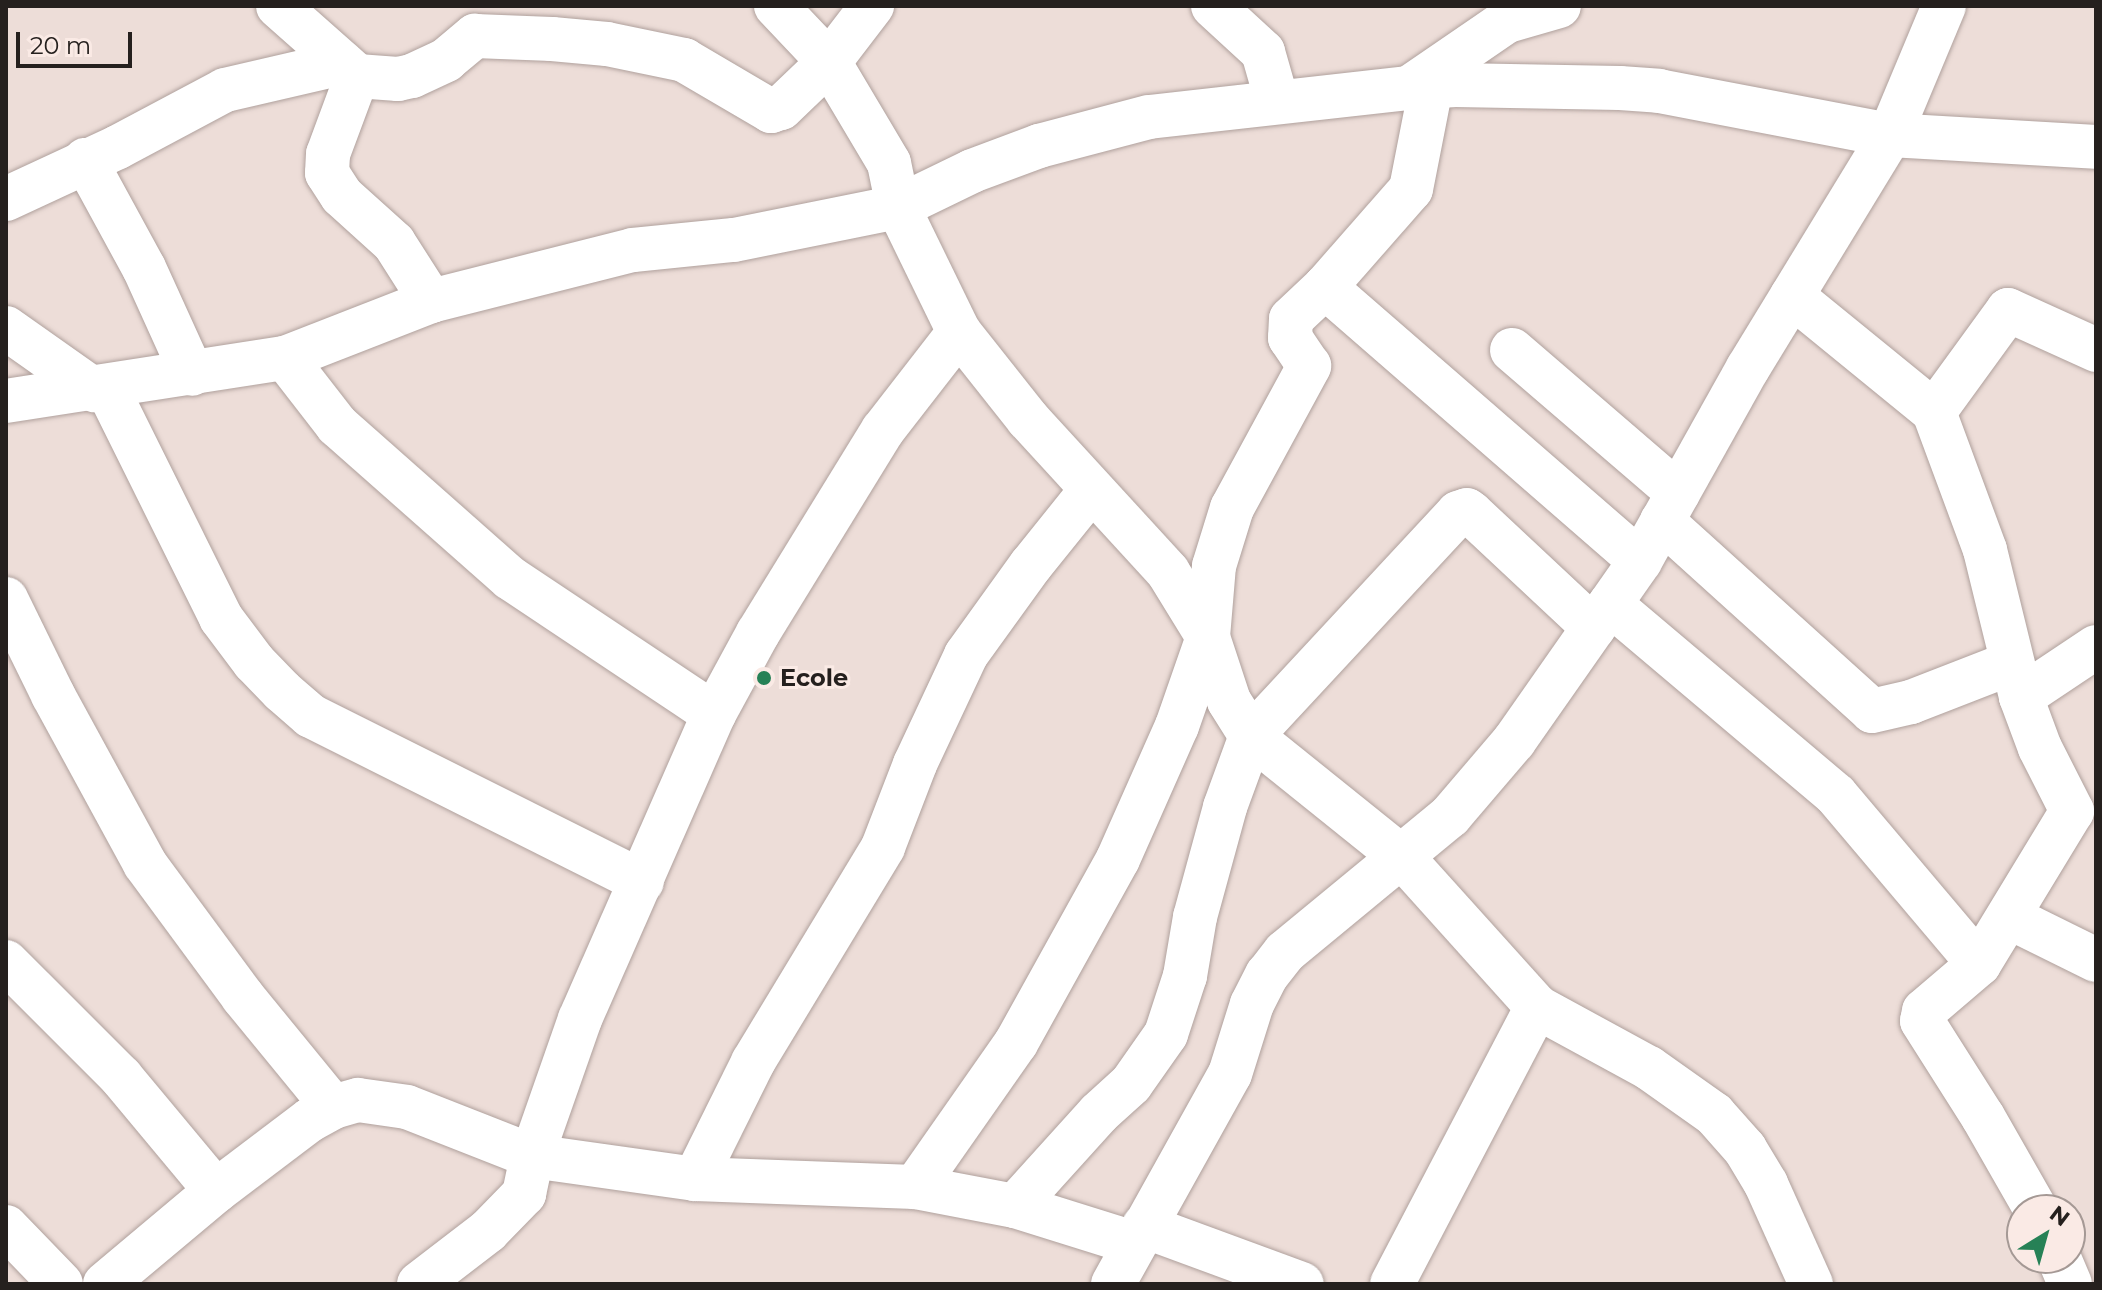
<!DOCTYPE html>
<html>
<head>
<meta charset="utf-8">
<style>
  body { margin:0 }
  #map { position:relative; width:2102px; height:1290px; overflow:hidden; background:#edddd8; font-family:Montserrat,sans-serif }
  div>[style] { position:absolute }
  .roads { filter:drop-shadow(0 0 2px #b0a19d) drop-shadow(0 0 2px #b0a19d) }
  .minor>* { height:44px; margin:-22px; padding:0 22px; transform-origin:22px; border-radius:22px; background:#fff }
  .dots>* { width:22px; height:22px; translate:-50% -50%; box-sizing:border-box; border:4px solid #faeae5; border-radius:50% }
  span { translate:-50% -50%; white-space:nowrap; text-align:center; line-height:1.15; -webkit-text-stroke:6px #faeae5; paint-order:stroke }
  .poi-label { font-size:24px; color:#25201e; font-weight:700 }
  .left { translate:0 -50%; text-align:left }
  .frame { position:absolute; inset:0; border:8px solid #25201e; pointer-events:none }
  .north { position:absolute; left:2006px; top:1194px; width:80px; height:80px; box-sizing:border-box; background:#faeae5; border:2px solid #a59995; border-radius:50%; rotate:37deg; font-size:22px; font-weight:700; line-height:32px; text-align:center; color:#25201e }
  .north::after { content:''; display:block; margin:auto; width:28px; height:36px; background:#268156; clip-path:polygon(50% 0,100% 100%,50% 72%,0 100%) }
  .scale { position:absolute; left:16px; top:32px; width:116px; height:36px; box-sizing:border-box; border:4px solid #25201e; border-top:0; padding-left:10px; font-size:24px; line-height:28px; white-space:nowrap; color:#25201e; -webkit-text-stroke:6px #faeae5; paint-order:stroke }
</style>
</head>
<body>
<div id="map">
  <div class="roads">
    <div class="minor">
      <i style="left:278px;top:6px;width:106px;rotate:41.5deg"></i>
      <i style="left:357px;top:76px;width:41px;rotate:4.2deg"></i>
      <i style="left:398px;top:79px;width:14px;rotate:-12deg"></i>
      <i style="left:412px;top:76px;width:38px;rotate:-25deg"></i>
      <i style="left:446px;top:60px;width:38px;rotate:-40deg"></i>
      <i style="left:475px;top:36px;width:77px;rotate:2.2deg"></i>
      <i style="left:552px;top:39px;width:55px;rotate:5.2deg"></i>
      <i style="left:607px;top:44px;width:79px;rotate:11.7deg"></i>
      <i style="left:684px;top:60px;width:101px;rotate:30.4deg"></i>
      <i style="left:771px;top:111px;width:10px;rotate:-17deg"></i>
      <i style="left:781px;top:108px;width:66px;rotate:-43.8deg"></i>
      <i style="left:829px;top:62px;width:71px;rotate:-52.5deg"></i>
      <i style="left:776px;top:6px;width:77px;rotate:46.6deg"></i>
      <i style="left:829px;top:62px;width:117px;rotate:59.3deg"></i>
      <i style="left:889px;top:163px;width:45px;rotate:78.4deg"></i>
      <i style="left:898px;top:207px;width:139px;rotate:64deg"></i>
      <i style="left:959px;top:332px;width:111px;rotate:51.6deg"></i>
      <i style="left:1028px;top:419px;width:207px;rotate:47.5deg"></i>
      <i style="left:1168px;top:572px;width:76px;rotate:58.4deg"></i>
      <i style="left:1208px;top:637px;width:67px;rotate:71.8deg"></i>
      <i style="left:1229px;top:701px;width:41px;rotate:57.8deg"></i>
      <i style="left:1251px;top:736px;width:195px;rotate:38.8deg"></i>
      <i style="left:1403px;top:858px;width:200px;rotate:48deg"></i>
      <i style="left:1537px;top:1007px;width:128px;rotate:28.6deg"></i>
      <i style="left:1649px;top:1068px;width:80px;rotate:35.3deg"></i>
      <i style="left:1714px;top:1114px;width:47px;rotate:48.5deg"></i>
      <i style="left:1745px;top:1149px;width:41px;rotate:59deg"></i>
      <i style="left:1766px;top:1184px;width:110px;rotate:65.8deg"></i>
      <i style="left:1213px;top:6px;width:68px;rotate:42.6deg"></i>
      <i style="left:1263px;top:52px;width:51px;rotate:74.1deg"></i>
      <i style="left:357px;top:76px;width:83px;rotate:110.4deg"></i>
      <i style="left:328px;top:154px;width:19px;rotate:93deg"></i>
      <i style="left:327px;top:173px;width:27px;rotate:57deg"></i>
      <i style="left:342px;top:196px;width:70px;rotate:42.1deg"></i>
      <i style="left:394px;top:243px;width:69px;rotate:57.5deg"></i>
      <i style="left:1409px;top:88px;width:46px;rotate:-3.7deg"></i>
      <i style="left:1455px;top:85px;width:165px;rotate:1deg"></i>
      <i style="left:1620px;top:88px;width:39px;rotate:4deg"></i>
      <i style="left:1659px;top:91px;width:235px;rotate:10.8deg"></i>
      <i style="left:1890px;top:135px;width:206px;rotate:3.3deg"></i>
      <i style="left:85px;top:160px;width:123px;rotate:61.4deg"></i>
      <i style="left:144px;top:268px;width:116px;rotate:65.6deg"></i>
      <i style="left:6px;top:199px;width:123px;rotate:-24.9deg"></i>
      <i style="left:118px;top:147px;width:121px;rotate:-28deg"></i>
      <i style="left:225px;top:90px;width:120px;rotate:-13deg"></i>
      <i style="left:1325px;top:287px;width:417px;rotate:41deg"></i>
      <i style="left:1792px;top:296px;width:183px;rotate:39.2deg"></i>
      <i style="left:1934px;top:412px;width:126px;rotate:-54deg"></i>
      <i style="left:2008px;top:310px;width:97px;rotate:24.4deg"></i>
      <i style="left:6px;top:328px;width:108px;rotate:35.2deg"></i>
      <i style="left:1512px;top:350px;width:219px;rotate:40.7deg"></i>
      <i style="left:285px;top:358px;width:85px;rotate:52.2deg"></i>
      <i style="left:337px;top:425px;width:231px;rotate:41.5deg"></i>
      <i style="left:510px;top:578px;width:245px;rotate:33.7deg"></i>
      <i style="left:107px;top:388px;width:257px;rotate:63.6deg"></i>
      <i style="left:221px;top:618px;width:55px;rotate:53.1deg"></i>
      <i style="left:254px;top:662px;width:40px;rotate:46deg"></i>
      <i style="left:282px;top:691px;width:38px;rotate:41deg"></i>
      <i style="left:311px;top:716px;width:370px;rotate:26.6deg"></i>
      <i style="left:6px;top:401px;width:282px;rotate:-8.8deg"></i>
      <i style="left:285px;top:358px;width:157px;rotate:-21.3deg"></i>
      <i style="left:431px;top:301px;width:208px;rotate:-14.2deg"></i>
      <i style="left:633px;top:250px;width:101px;rotate:-5.7deg"></i>
      <i style="left:734px;top:240px;width:167px;rotate:-11.4deg"></i>
      <i style="left:898px;top:207px;width:82px;rotate:-25.9deg"></i>
      <i style="left:972px;top:171px;width:72px;rotate:-20.5deg"></i>
      <i style="left:1039px;top:146px;width:114px;rotate:-14.8deg"></i>
      <i style="left:1149px;top:117px;width:262px;rotate:-6.4deg"></i>
      <i style="left:1409px;top:88px;width:119px;rotate:-34.4deg"></i>
      <i style="left:1507px;top:21px;width:54px;rotate:-16.1deg"></i>
      <i style="left:1934px;top:412px;width:147px;rotate:69.7deg"></i>
      <i style="left:1985px;top:550px;width:151px;rotate:76.2deg"></i>
      <i style="left:2021px;top:697px;width:54px;rotate:69.6deg"></i>
      <i style="left:2040px;top:748px;width:71px;rotate:63.1deg"></i>
      <i style="left:2072px;top:811px;width:179px;rotate:121.3deg"></i>
      <i style="left:1979px;top:964px;width:72px;rotate:139.5deg"></i>
      <i style="left:1924px;top:1011px;width:10px;rotate:101deg"></i>
      <i style="left:1922px;top:1021px;width:114px;rotate:57.6deg"></i>
      <i style="left:1983px;top:1117px;width:107px;rotate:60.3deg"></i>
      <i style="left:1662px;top:521px;width:283px;rotate:42.1deg"></i>
      <i style="left:1872px;top:711px;width:40px;rotate:-13deg"></i>
      <i style="left:1911px;top:702px;width:107px;rotate:-21.3deg"></i>
      <i style="left:6px;top:599px;width:107px;rotate:63.9deg"></i>
      <i style="left:53px;top:695px;width:192px;rotate:61.4deg"></i>
      <i style="left:145px;top:864px;width:165px;rotate:53.6deg"></i>
      <i style="left:243px;top:997px;width:142px;rotate:50.7deg"></i>
      <i style="left:1610px;top:604px;width:296px;rotate:40.2deg"></i>
      <i style="left:1836px;top:795px;width:221px;rotate:49.8deg"></i>
      <i style="left:2021px;top:697px;width:90px;rotate:-33.7deg"></i>
      <i style="left:2009px;top:917px;width:97px;rotate:26.3deg"></i>
      <i style="left:6px;top:962px;width:163px;rotate:45deg"></i>
      <i style="left:121px;top:1077px;width:148px;rotate:50.2deg"></i>
      <i style="left:695px;top:1179px;width:131px;rotate:-63.6deg"></i>
      <i style="left:753px;top:1062px;width:251px;rotate:-58.8deg"></i>
      <i style="left:883px;top:847px;width:89px;rotate:-68.9deg"></i>
      <i style="left:915px;top:764px;width:120px;rotate:-64.9deg"></i>
      <i style="left:966px;top:655px;width:111px;rotate:-54.2deg"></i>
      <i style="left:1031px;top:565px;width:97px;rotate:-51.2deg"></i>
      <i style="left:915px;top:1187px;width:176px;rotate:-55deg"></i>
      <i style="left:1016px;top:1043px;width:210px;rotate:-61deg"></i>
      <i style="left:1118px;top:859px;width:145px;rotate:-66.1deg"></i>
      <i style="left:1177px;top:726px;width:94px;rotate:-70.8deg"></i>
      <i style="left:1208px;top:637px;width:71px;rotate:-85.2deg"></i>
      <i style="left:1214px;top:566px;width:61px;rotate:-72.8deg"></i>
      <i style="left:1232px;top:508px;width:162px;rotate:-61.5deg"></i>
      <i style="left:1309px;top:366px;width:34px;rotate:-124deg"></i>
      <i style="left:1290px;top:338px;width:19px;rotate:-87deg"></i>
      <i style="left:1291px;top:319px;width:47px;rotate:-43.3deg"></i>
      <i style="left:1325px;top:287px;width:130px;rotate:-48.7deg"></i>
      <i style="left:1411px;top:189px;width:104px;rotate:-78.9deg"></i>
      <i style="left:1015px;top:1206px;width:125px;rotate:-47.9deg"></i>
      <i style="left:1099px;top:1113px;width:43px;rotate:-42.2deg"></i>
      <i style="left:1131px;top:1084px;width:61px;rotate:-55deg"></i>
      <i style="left:1166px;top:1034px;width:61px;rotate:-71.9deg"></i>
      <i style="left:1185px;top:976px;width:60px;rotate:-80.4deg"></i>
      <i style="left:1195px;top:917px;width:114px;rotate:-74.7deg"></i>
      <i style="left:1225px;top:807px;width:76px;rotate:-69.9deg"></i>
      <i style="left:1251px;top:736px;width:304px;rotate:-47.1deg"></i>
      <i style="left:1458px;top:513px;width:9px;rotate:-18deg"></i>
      <i style="left:1467px;top:510px;width:5px;rotate:37deg"></i>
      <i style="left:1471px;top:513px;width:168px;rotate:43.1deg"></i>
      <i style="left:1144px;top:1226px;width:168px;rotate:20.2deg"></i>
      <i style="left:6px;top:1227px;width:79px;rotate:46deg"></i>
      <i style="left:2059px;top:1258px;width:28px;rotate:67deg"></i>
      <i style="left:105px;top:1284px;width:145px;rotate:-40deg"></i>
      <i style="left:216px;top:1191px;width:118px;rotate:-37.1deg"></i>
      <i style="left:310px;top:1120px;width:26px;rotate:-29deg"></i>
      <i style="left:333px;top:1107px;width:26px;rotate:-16deg"></i>
      <i style="left:358px;top:1100px;width:49px;rotate:8.1deg"></i>
      <i style="left:407px;top:1107px;width:134px;rotate:21.4deg"></i>
      <i style="left:532px;top:1156px;width:165px;rotate:8deg"></i>
      <i style="left:695px;top:1179px;width:220px;rotate:2.1deg"></i>
      <i style="left:915px;top:1187px;width:102px;rotate:10.8deg"></i>
      <i style="left:1015px;top:1206px;width:124px;rotate:17.4deg"></i>
      <i style="left:419px;top:1284px;width:87px;rotate:-37.5deg"></i>
      <i style="left:488px;top:1231px;width:52px;rotate:-45.8deg"></i>
      <i style="left:524px;top:1194px;width:39px;rotate:-78deg"></i>
      <i style="left:532px;top:1156px;width:145px;rotate:-70.7deg"></i>
      <i style="left:580px;top:1019px;width:333px;rotate:-66.3deg"></i>
      <i style="left:714px;top:714px;width:92px;rotate:-61.5deg"></i>
      <i style="left:758px;top:633px;width:238px;rotate:-58.4deg"></i>
      <i style="left:883px;top:430px;width:124px;rotate:-52.2deg"></i>
      <i style="left:1113px;top:1284px;width:240px;rotate:-60.9deg"></i>
      <i style="left:1230px;top:1074px;width:73px;rotate:-72.6deg"></i>
      <i style="left:1252px;top:1004px;width:33px;rotate:-63deg"></i>
      <i style="left:1267px;top:975px;width:29px;rotate:-52deg"></i>
      <i style="left:1285px;top:952px;width:214px;rotate:-39.5deg"></i>
      <i style="left:1450px;top:816px;width:99px;rotate:-49.5deg"></i>
      <i style="left:1514px;top:741px;width:220px;rotate:-55deg"></i>
      <i style="left:1640px;top:561px;width:221px;rotate:-60.8deg"></i>
      <i style="left:1748px;top:368px;width:273px;rotate:-58.6deg"></i>
      <i style="left:1890px;top:135px;width:140px;rotate:-67.3deg"></i>
      <i style="left:1392px;top:1284px;width:313px;rotate:-62.4deg"></i>
    </div>
  </div>
  <div class="dots">
    <i style="left:764px;top:678px;background:#268156"></i>
  </div>
  <div class="poi-label">
    <span class="left" style="left:780px;top:678px">Ecole</span>
  </div>
  <div class="frame"></div>
  <div class="north">N</div>
  <div class="scale">20 m</div>
</div>
</body>
</html>
